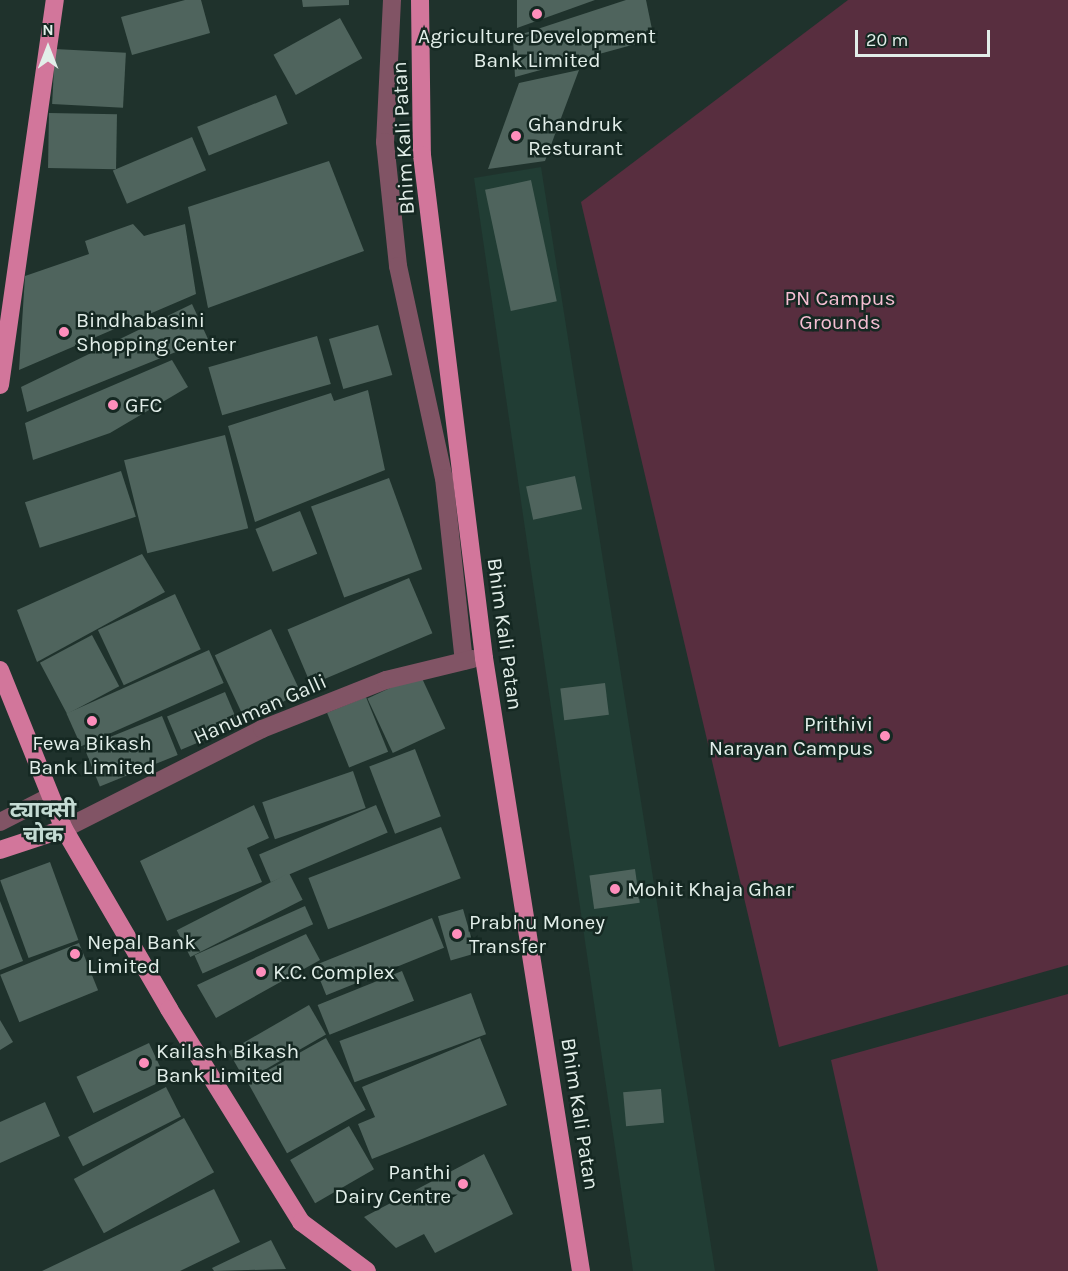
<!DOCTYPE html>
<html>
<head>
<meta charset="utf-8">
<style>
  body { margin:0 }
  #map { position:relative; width:1068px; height:1271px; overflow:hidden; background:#1f322c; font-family:Karla,"Noto Sans Devanagari",sans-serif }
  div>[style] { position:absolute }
  .built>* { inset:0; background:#213d34 }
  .green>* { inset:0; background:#582e3f }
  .building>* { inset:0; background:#4f645d; transform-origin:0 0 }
  .minor>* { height:18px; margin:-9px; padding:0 9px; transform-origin:9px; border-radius:9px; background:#815465 }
  .major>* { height:18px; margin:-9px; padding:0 9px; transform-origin:9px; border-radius:9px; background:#d2769b }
  .dots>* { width:16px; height:16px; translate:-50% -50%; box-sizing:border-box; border:3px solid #152822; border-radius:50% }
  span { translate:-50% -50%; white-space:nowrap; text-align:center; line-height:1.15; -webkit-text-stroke:5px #152822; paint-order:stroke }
  .poi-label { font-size:21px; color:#e2eee9 }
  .left { translate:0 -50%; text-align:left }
  .right { translate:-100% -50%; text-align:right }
  .street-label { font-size:21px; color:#e2eee9 }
  .park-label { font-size:21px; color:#f6bfd3 }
  .neighbourhood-label { font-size:22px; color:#c4dbd3; font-weight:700 }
  .north { position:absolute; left:18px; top:18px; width:60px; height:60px; -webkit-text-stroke:4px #152822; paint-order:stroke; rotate:0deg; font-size:16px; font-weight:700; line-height:24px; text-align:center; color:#e2eee9 }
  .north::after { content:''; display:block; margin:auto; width:21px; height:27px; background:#e2eee9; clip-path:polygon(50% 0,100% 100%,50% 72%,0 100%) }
  .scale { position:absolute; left:855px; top:30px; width:135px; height:27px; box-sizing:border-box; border:3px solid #e2eee9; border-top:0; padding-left:8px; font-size:18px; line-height:21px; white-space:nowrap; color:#e2eee9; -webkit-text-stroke:4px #152822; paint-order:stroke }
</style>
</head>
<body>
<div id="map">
  <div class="built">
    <i style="clip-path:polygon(541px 167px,715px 1271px,633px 1271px,474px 178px)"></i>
  </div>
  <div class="green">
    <i style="clip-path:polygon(848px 0,1068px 0,1068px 965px,779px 1047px,581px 202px)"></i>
    <i style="clip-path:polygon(1068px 994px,1068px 1271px,878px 1271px,831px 1060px)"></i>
  </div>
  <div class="building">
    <i style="clip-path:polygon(185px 0,201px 0,210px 33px,132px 55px,121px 17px)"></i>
    <i style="clip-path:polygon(302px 0,349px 0,349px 5px,303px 7px)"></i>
    <i style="clip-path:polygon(517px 0,595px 0,517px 28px)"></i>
    <i style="clip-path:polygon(626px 0,646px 0,654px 39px,515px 77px,513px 37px)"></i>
    <i style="left:340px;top:18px;width:46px;height:76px;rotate:61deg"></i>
    <i style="left:55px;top:49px;width:71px;height:55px;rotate:3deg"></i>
    <i style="clip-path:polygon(579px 70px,545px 161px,488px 169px,519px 83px)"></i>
    <i style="left:276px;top:95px;width:31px;height:85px;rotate:68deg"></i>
    <i style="left:49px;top:113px;width:68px;height:55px;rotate:1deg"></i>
    <i style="left:192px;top:137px;width:36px;height:86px;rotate:67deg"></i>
    <i style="clip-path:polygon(329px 161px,364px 251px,208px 308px,188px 207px)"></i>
    <i style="left:531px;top:180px;width:124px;height:47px;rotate:78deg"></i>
    <i style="clip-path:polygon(133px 224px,144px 236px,185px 224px,196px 294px,19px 370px,25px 276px,89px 254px,85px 241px)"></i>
    <i style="clip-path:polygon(192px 304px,208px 339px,27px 412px,21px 387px)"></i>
    <i style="left:378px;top:325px;width:52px;height:51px;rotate:74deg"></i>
    <i style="left:317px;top:336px;width:50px;height:113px;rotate:74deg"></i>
    <i style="clip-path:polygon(172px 360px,188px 387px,110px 433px,33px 460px,25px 423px)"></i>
    <i style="clip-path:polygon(368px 390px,385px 470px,255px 522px,228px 426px,331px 393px,334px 401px)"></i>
    <i style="left:225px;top:435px;width:96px;height:104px;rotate:76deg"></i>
    <i style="left:121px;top:471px;width:48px;height:101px;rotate:72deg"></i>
    <i style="left:575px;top:476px;width:34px;height:50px;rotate:78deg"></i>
    <i style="left:389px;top:478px;width:97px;height:83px;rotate:70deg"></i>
    <i style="left:300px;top:511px;width:46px;height:48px;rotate:68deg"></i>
    <i style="clip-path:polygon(142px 554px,165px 592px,37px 662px,17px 610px)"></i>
    <i style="left:409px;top:578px;width:60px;height:132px;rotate:67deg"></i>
    <i style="left:175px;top:594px;width:61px;height:85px;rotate:65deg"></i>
    <i style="left:271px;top:629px;width:71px;height:62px;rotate:65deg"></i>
    <i style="left:92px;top:635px;width:58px;height:59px;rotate:62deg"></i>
    <i style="left:209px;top:650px;width:36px;height:156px;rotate:66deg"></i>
    <i style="left:420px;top:674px;width:60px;height:58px;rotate:65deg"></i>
    <i style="left:605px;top:683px;width:32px;height:45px;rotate:83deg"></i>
    <i style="left:225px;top:692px;width:36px;height:63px;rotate:67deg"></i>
    <i style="left:366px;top:697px;width:59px;height:42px;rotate:68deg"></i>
    <i style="left:162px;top:716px;width:42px;height:84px;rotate:68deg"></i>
    <i style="left:415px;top:749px;width:72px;height:49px;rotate:69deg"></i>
    <i style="left:353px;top:771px;width:39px;height:96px;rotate:71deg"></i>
    <i style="clip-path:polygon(254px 805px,269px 838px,247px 848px,262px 882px,167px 921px,140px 861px)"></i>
    <i style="left:376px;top:805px;width:30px;height:127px;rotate:67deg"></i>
    <i style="left:441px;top:827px;width:55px;height:142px;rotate:69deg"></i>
    <i style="left:50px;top:862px;width:83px;height:53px;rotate:70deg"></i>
    <i style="left:635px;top:869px;width:34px;height:46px;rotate:82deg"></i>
    <i style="left:289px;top:873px;width:30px;height:126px;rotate:63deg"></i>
    <i style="clip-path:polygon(0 901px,23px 961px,0 970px)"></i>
    <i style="left:305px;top:906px;width:20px;height:121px;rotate:66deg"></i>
    <i style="left:463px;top:909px;width:46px;height:26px;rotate:74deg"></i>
    <i style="left:432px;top:918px;width:32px;height:127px;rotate:68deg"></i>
    <i style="clip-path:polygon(306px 934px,320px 960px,216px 1018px,197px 985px)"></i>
    <i style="left:79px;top:943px;width:51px;height:85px;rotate:68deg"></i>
    <i style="left:402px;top:971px;width:32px;height:91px;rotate:68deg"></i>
    <i style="left:471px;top:993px;width:44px;height:140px;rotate:70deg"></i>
    <i style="left:309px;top:1005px;width:34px;height:93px;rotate:60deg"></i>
    <i style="clip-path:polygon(0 1020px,13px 1042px,0 1050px)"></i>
    <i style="left:326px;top:1038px;width:82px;height:90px;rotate:61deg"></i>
    <i style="clip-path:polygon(480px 1038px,507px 1105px,372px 1159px,358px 1124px,375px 1117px,362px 1087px)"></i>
    <i style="left:149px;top:1043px;width:40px;height:80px;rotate:65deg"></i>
    <i style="left:166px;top:1087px;width:33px;height:110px;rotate:63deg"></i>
    <i style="left:661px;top:1089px;width:34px;height:38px;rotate:85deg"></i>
    <i style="clip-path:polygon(45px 1102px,60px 1136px,0 1163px,0 1122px)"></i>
    <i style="left:184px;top:1118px;width:62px;height:126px;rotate:61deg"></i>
    <i style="left:349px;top:1126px;width:50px;height:68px;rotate:60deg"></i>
    <i style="clip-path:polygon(484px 1154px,513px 1214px,435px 1253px,424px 1234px,396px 1248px,364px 1217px)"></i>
    <i style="clip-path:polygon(214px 1189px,240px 1242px,180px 1271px,42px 1271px)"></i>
    <i style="clip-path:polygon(271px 1240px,286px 1269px,214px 1271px,212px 1268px)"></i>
  </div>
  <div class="minor">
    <i style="left:392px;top:0;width:142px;rotate:92.8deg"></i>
    <i style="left:385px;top:142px;width:125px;rotate:84deg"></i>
    <i style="left:398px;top:266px;width:217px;rotate:77.8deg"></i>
    <i style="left:444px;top:478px;width:184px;rotate:83.8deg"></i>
    <i style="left:0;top:822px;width:55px;rotate:-27deg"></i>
    <i style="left:64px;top:829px;width:222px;rotate:-26.8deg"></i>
    <i style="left:262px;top:729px;width:133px;rotate:-21.6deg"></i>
    <i style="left:386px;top:680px;width:89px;rotate:-13.6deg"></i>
  </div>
  <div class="major">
    <i style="left:420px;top:0;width:155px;rotate:89.3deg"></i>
    <i style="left:422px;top:155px;width:507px;rotate:82.97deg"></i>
    <i style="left:484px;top:658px;width:621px;rotate:81.01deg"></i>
    <i style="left:0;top:385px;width:389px;rotate:-81.9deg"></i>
    <i style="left:0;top:670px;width:171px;rotate:68.1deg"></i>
    <i style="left:64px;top:829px;width:208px;rotate:59.7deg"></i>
    <i style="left:169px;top:1009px;width:251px;rotate:58.2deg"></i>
    <i style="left:301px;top:1222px;width:82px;rotate:36.6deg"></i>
    <i style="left:0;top:850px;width:67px;rotate:-18.2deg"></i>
  </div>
  <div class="dots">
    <i style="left:537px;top:14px;background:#fe8ebc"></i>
    <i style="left:516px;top:136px;background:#fe8ebc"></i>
    <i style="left:64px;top:332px;background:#fe8ebc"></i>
    <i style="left:113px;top:405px;background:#fe8ebc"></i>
    <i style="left:92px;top:721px;background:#fe8ebc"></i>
    <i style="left:885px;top:736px;background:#fe8ebc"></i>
    <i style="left:615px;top:889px;background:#fe8ebc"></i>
    <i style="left:457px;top:934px;background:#fe8ebc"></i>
    <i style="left:75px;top:954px;background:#fe8ebc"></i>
    <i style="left:261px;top:972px;background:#fe8ebc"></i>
    <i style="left:144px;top:1063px;background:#fe8ebc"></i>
    <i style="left:463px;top:1184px;background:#fe8ebc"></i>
  </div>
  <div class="poi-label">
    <span style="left:537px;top:48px">Agriculture Development<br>Bank Limited</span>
    <span class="left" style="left:528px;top:136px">Ghandruk<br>Resturant</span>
    <span class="left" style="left:76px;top:332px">Bindhabasini<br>Shopping Center</span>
    <span class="left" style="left:125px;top:405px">GFC</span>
    <span class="right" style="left:873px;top:736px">Prithivi<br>Narayan Campus</span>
    <span style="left:92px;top:755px">Fewa Bikash<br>Bank Limited</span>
    <span class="left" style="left:627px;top:889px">Mohit Khaja Ghar</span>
    <span class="left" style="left:469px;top:934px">Prabhu Money<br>Transfer</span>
    <span class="left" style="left:87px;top:954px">Nepal Bank<br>Limited</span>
    <span class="left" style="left:273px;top:972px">K.C. Complex</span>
    <span class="left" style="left:156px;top:1063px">Kailash Bikash<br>Bank Limited</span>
    <span class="right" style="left:451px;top:1184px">Panthi<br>Dairy Centre</span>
  </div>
  <div class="street-label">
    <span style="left:403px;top:138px;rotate:-93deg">Bhim Kali Patan</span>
    <span style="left:505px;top:634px;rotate:82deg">Bhim Kali Patan</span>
    <span style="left:260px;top:709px;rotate:-24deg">Hanuman Galli</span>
    <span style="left:580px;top:1114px;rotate:81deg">Bhim Kali Patan</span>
  </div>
  <div class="park-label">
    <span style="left:840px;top:310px">PN Campus<br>Grounds</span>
  </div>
  <div class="neighbourhood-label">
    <span style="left:43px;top:823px">ट्याक्सी<br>चोक</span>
  </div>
  <div class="north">N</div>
  <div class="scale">20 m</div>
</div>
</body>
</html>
